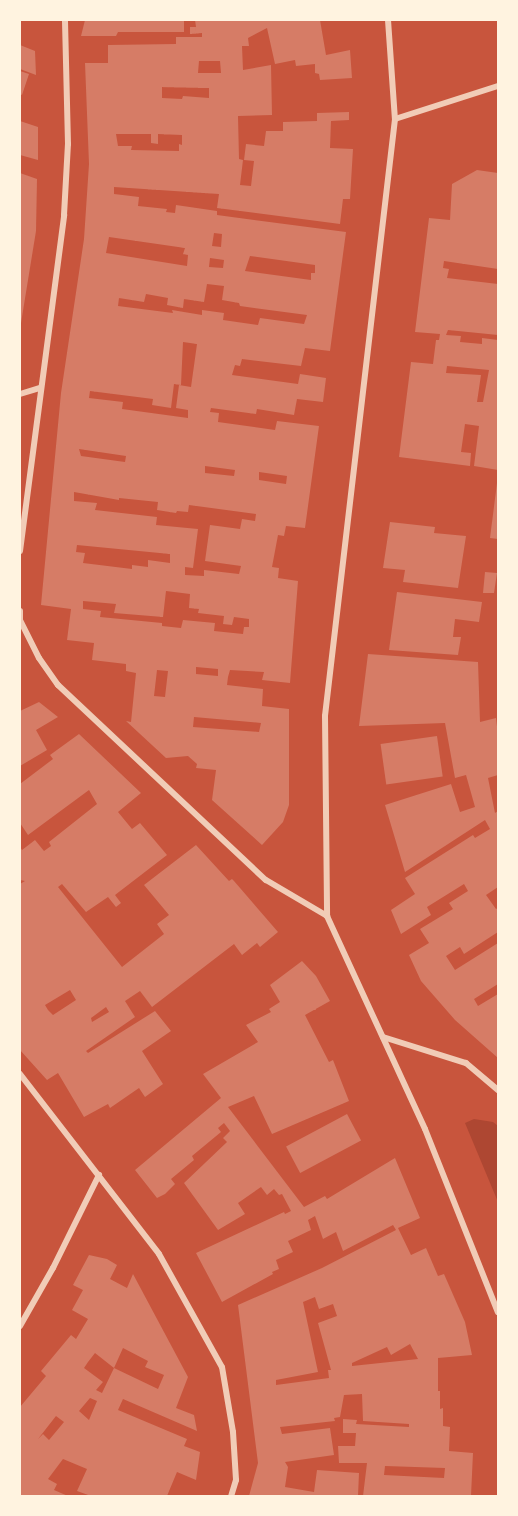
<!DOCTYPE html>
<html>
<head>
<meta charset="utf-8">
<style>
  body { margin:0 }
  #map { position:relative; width:518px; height:1516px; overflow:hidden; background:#c8553d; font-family:"Nunito Sans",sans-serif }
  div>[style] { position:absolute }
  .green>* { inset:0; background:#ae4732 }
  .building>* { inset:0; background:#d67c66; transform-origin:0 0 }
  .minor>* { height:6px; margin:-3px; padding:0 3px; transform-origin:3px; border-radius:3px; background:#f1ccb7 }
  span { translate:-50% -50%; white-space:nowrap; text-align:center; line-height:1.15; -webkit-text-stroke:6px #fff3e0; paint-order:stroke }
  .frame { position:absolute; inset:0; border:21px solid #fff3e0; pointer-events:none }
</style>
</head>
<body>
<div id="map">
  <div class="green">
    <i style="clip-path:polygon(474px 1119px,493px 1122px,498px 1126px,498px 1202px,465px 1123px)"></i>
  </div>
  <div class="building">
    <i style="clip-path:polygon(85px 20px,184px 20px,184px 32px,118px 32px,116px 36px,81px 36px)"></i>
    <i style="clip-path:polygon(evenodd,195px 20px,320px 20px,326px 55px,350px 50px,352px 78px,320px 80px,319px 74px,315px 73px,315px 64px,296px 66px,295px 60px,275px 64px,267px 28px,248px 38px,249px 46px,242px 46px,243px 70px,271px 65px,272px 115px,238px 116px,239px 159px,243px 160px,240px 185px,251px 186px,254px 161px,244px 160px,246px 144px,264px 146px,266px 131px,283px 131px,283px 122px,317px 121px,317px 113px,349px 112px,349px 120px,331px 121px,330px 148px,353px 149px,350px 199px,343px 199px,340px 224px,217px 208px,219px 194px,114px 187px,114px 194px,139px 197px,138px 206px,167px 209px,166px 212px,175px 213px,176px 205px,217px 211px,217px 215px,346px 232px,330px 351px,305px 348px,301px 366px,242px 359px,240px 366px,235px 365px,232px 375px,298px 384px,300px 374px,326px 378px,323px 402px,297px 399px,294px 415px,257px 409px,256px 414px,211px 408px,210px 412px,219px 413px,218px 422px,275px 430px,277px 421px,319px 426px,305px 528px,286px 526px,284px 536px,278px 535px,272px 567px,279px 568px,278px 578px,298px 581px,290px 683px,262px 680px,264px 672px,230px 670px,228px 677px,227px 685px,263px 689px,262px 706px,289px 709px,289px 805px,283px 822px,262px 845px,212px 800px,216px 770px,196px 768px,197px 764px,188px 756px,166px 758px,126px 721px,131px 722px,136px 673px,126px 671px,126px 664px,92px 660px,94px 643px,67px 640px,71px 609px,41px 605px,61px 393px,84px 239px,89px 164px,85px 63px,108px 63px,108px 45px,176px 44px,176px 37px,202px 37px,202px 33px,190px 34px,190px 27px,196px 27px,195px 20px,199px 61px,220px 61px,221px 73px,198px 73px,199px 61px,195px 20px,162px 87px,209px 88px,209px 98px,183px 96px,182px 99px,162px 98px,162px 87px,195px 20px,116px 134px,151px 134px,151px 143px,158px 144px,158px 134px,182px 135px,182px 145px,179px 144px,179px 151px,131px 150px,132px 146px,118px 146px,116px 134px,195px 20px,214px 233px,222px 234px,221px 247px,212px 246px,214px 233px,195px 20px,109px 237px,185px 248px,183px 254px,188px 255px,187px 266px,106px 253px,109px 237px,195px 20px,250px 256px,315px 265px,315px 273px,311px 273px,311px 280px,245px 271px,250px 256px,195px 20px,210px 258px,224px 260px,223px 268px,209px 267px,210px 258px,195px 20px,207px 284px,224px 286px,222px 300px,239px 303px,240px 306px,307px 315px,304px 324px,260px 318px,258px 325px,223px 320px,224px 313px,202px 310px,202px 315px,172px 310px,173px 313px,118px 306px,119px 298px,144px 302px,146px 294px,168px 298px,167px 305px,183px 308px,184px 299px,204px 302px,207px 284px,195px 20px,183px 342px,197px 344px,191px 387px,179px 385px,176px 408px,188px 410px,188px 418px,122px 409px,123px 402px,89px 398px,90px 391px,153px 399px,152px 405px,171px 408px,174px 384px,181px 385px,183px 342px,195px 20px,79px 449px,126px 456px,125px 462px,81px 456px,79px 449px,195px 20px,205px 466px,235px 470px,234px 476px,205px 473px,205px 466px,195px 20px,259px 472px,287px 476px,286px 484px,259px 480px,259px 472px,195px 20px,74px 492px,119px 500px,119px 498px,158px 502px,157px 510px,176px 513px,177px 511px,188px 512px,189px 505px,256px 514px,255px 521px,242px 519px,240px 529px,210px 525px,205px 561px,241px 566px,239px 574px,204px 570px,204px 576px,185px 575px,185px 567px,193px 568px,198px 529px,156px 525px,157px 517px,95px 510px,97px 503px,74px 501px,74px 492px,195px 20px,77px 545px,170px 554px,170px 563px,148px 560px,148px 567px,132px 565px,132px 569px,83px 563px,85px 553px,76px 552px,77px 545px,195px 20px,166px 591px,190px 594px,189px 608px,199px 609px,198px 613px,224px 616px,223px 624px,232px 625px,234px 617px,249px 619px,249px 627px,244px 627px,243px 634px,214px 631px,215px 623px,183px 620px,181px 628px,162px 626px,162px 623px,100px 617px,101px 611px,83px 609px,83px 601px,116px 604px,114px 613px,163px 617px,166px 591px,195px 20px,196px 667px,218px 669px,218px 676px,196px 674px,196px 667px,195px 20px,157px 670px,168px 671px,165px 697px,154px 696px,157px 670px,195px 20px,194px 717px,261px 723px,259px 732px,193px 727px,194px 717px)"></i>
    <i style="clip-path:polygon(20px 45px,35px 51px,36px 75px,20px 69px)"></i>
    <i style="clip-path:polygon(20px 71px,29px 74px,22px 95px,20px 94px)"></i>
    <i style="clip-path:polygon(20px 121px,38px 127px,38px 160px,20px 155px)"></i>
    <i style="clip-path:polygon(evenodd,477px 170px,498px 173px,498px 269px,444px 261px,443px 268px,449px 269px,447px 278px,498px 284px,498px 335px,448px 330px,446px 335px,461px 336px,460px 342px,482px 344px,482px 338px,498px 340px,498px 470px,474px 466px,479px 426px,465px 424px,461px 452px,471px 453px,470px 466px,399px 457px,411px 362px,433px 364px,436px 340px,439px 340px,440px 334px,415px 332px,429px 218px,450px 220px,452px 184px,477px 170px,447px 366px,489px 370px,483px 402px,477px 402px,481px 375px,446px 373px,447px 366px)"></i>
    <i style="clip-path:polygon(20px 173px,37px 179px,36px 231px,21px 323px)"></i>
    <i style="clip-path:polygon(497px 483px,498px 483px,498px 539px,490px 538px)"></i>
    <i style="clip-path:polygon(390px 522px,435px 527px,434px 533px,466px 536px,458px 588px,403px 582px,405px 570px,383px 568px)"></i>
    <i style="clip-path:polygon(485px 572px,497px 573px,494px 593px,483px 593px)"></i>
    <i style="clip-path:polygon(397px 592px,482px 602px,479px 622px,455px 619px,453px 637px,461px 637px,458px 655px,389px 650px)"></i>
    <i style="clip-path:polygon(368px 654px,478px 662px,480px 722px,496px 718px,498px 735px,498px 775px,488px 778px,495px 813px,498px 811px,498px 887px,486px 895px,496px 909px,498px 908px,498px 932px,464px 954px,460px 947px,446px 956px,455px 970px,498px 943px,498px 984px,474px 999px,478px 1006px,498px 994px,498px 1058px,455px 1020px,421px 981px,409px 955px,429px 943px,420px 929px,453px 909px,449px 903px,468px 891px,464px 884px,427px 907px,431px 915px,401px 934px,391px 910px,415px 894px,405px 878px,473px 835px,475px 838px,490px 829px,485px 820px,405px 872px,385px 805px,451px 784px,460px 812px,475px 807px,466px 775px,455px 778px,445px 723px,359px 726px)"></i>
    <i style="clip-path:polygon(39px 702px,58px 717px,36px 730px,47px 750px,20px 766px,20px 711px)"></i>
    <i style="clip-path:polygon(evenodd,79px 734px,141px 793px,118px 812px,132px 829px,140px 823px,167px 855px,115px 895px,121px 903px,116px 907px,108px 897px,86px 912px,62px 884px,58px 887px,122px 967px,164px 934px,157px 924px,169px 915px,144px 885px,196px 845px,229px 881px,232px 879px,234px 881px,278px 932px,260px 947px,257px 943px,242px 955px,234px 944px,152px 1007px,140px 991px,125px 1001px,135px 1017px,86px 1051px,88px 1053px,155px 1011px,171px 1031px,142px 1051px,163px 1084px,145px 1097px,139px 1088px,110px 1108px,108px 1104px,84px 1117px,58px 1073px,47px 1080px,20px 1050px,20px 884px,25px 881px,20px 880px,20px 847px,22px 850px,35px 840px,44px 851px,51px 846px,49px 842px,97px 804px,89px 790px,28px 835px,20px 823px,20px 784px,53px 759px,50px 755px,79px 734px,70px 990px,76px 1000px,53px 1015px,48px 1010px,45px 1005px,70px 990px,79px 734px,106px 1007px,109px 1012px,92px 1022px,91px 1018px,106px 1007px)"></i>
    <i style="left:437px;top:736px;width:41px;height:57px;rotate:82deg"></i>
    <i style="clip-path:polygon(evenodd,302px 961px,316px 976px,330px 1001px,305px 1015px,329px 1062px,333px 1060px,349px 1101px,272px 1134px,254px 1096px,228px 1107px,304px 1207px,325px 1196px,327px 1199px,395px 1158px,420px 1218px,398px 1228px,411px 1255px,426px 1248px,438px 1276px,444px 1274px,465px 1322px,472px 1355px,438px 1358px,438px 1391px,440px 1391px,440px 1409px,443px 1408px,443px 1426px,450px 1427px,449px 1451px,473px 1453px,471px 1496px,363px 1496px,367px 1463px,339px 1463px,338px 1446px,355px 1446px,356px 1433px,343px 1433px,343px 1419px,357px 1420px,356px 1424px,409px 1427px,409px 1424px,363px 1421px,362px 1394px,344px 1395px,340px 1417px,334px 1418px,335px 1421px,280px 1427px,282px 1434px,330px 1428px,334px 1455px,285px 1462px,288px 1467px,285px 1487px,314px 1492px,317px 1470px,359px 1473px,358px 1496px,249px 1496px,258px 1463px,238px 1305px,322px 1268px,396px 1230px,393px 1225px,343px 1251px,336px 1232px,323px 1239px,315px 1216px,308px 1220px,311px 1230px,288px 1241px,293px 1252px,276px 1260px,279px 1269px,272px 1272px,273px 1274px,222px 1302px,196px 1253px,284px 1212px,285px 1214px,291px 1211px,282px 1194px,279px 1195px,274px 1189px,267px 1195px,261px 1187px,238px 1203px,245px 1214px,218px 1230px,184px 1183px,227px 1142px,223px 1138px,230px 1131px,224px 1123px,218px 1128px,221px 1132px,192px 1156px,194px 1160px,171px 1179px,175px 1184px,165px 1194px,157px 1198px,135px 1170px,221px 1098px,203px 1074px,258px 1042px,246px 1025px,271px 1012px,269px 1009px,280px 1002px,270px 985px,302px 961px,315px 1297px,319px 1309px,333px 1304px,337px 1316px,318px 1323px,331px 1370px,328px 1370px,329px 1378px,276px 1385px,276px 1380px,318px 1372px,303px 1302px,315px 1297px,302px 961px,410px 1344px,418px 1359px,352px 1366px,352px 1363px,387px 1347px,391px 1355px,410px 1344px,302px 961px,385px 1466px,445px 1468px,444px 1478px,384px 1475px,385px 1466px)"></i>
    <i style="left:347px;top:1114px;width:30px;height:69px;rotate:62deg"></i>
    <i style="clip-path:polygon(evenodd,89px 1255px,107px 1259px,117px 1265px,110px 1279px,127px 1288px,133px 1274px,188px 1377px,176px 1408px,194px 1415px,197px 1431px,123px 1399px,118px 1410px,187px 1439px,184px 1446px,200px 1452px,196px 1480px,177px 1472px,167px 1496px,91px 1496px,77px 1491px,87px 1469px,63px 1459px,48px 1479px,57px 1484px,54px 1490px,68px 1496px,20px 1496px,20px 1407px,46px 1376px,41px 1371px,71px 1335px,76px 1339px,88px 1319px,72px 1310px,83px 1290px,73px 1285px,89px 1255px,123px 1348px,148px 1361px,145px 1367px,164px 1375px,158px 1389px,114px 1368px,102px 1393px,96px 1390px,103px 1382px,84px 1368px,88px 1362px,95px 1353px,114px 1368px,123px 1348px,89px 1255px,90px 1398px,97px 1401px,89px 1420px,79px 1411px,90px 1398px,89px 1255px,56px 1416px,64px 1422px,49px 1440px,43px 1434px,38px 1439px,56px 1416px)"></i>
  </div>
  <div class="minor">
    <i style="left:388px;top:20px;width:99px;rotate:86deg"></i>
    <i style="left:395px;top:119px;width:601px;rotate:96.69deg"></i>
    <i style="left:325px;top:716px;width:200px;rotate:89.4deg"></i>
    <i style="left:327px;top:916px;width:234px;rotate:65.3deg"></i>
    <i style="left:425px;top:1129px;width:197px;rotate:68.3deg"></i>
    <i style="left:395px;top:119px;width:108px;rotate:-17.8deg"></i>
    <i style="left:20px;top:394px;width:21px;rotate:-17deg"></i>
    <i style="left:20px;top:551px;width:339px;rotate:-82.5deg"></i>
    <i style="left:64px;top:215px;width:71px;rotate:-86.8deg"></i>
    <i style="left:68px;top:144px;width:124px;rotate:-91.4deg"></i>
    <i style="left:20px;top:611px;width:9px;rotate:90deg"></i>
    <i style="left:20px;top:620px;width:42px;rotate:63.4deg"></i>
    <i style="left:39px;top:658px;width:33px;rotate:55deg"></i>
    <i style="left:58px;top:685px;width:285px;rotate:43.2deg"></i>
    <i style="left:266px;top:880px;width:71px;rotate:30.5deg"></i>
    <i style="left:383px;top:1037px;width:87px;rotate:17.4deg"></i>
    <i style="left:466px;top:1063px;width:42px;rotate:40.2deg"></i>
    <i style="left:20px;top:1074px;width:227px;rotate:52.3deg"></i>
    <i style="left:159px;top:1254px;width:129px;rotate:60.9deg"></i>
    <i style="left:222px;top:1367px;width:66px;rotate:80.4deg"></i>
    <i style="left:233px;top:1432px;width:48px;rotate:86.4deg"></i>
    <i style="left:236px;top:1480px;width:17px;rotate:107deg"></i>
    <i style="left:20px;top:1326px;width:67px;rotate:-60.4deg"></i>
    <i style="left:53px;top:1268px;width:104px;rotate:-63.7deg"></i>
  </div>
  <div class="frame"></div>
</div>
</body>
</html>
